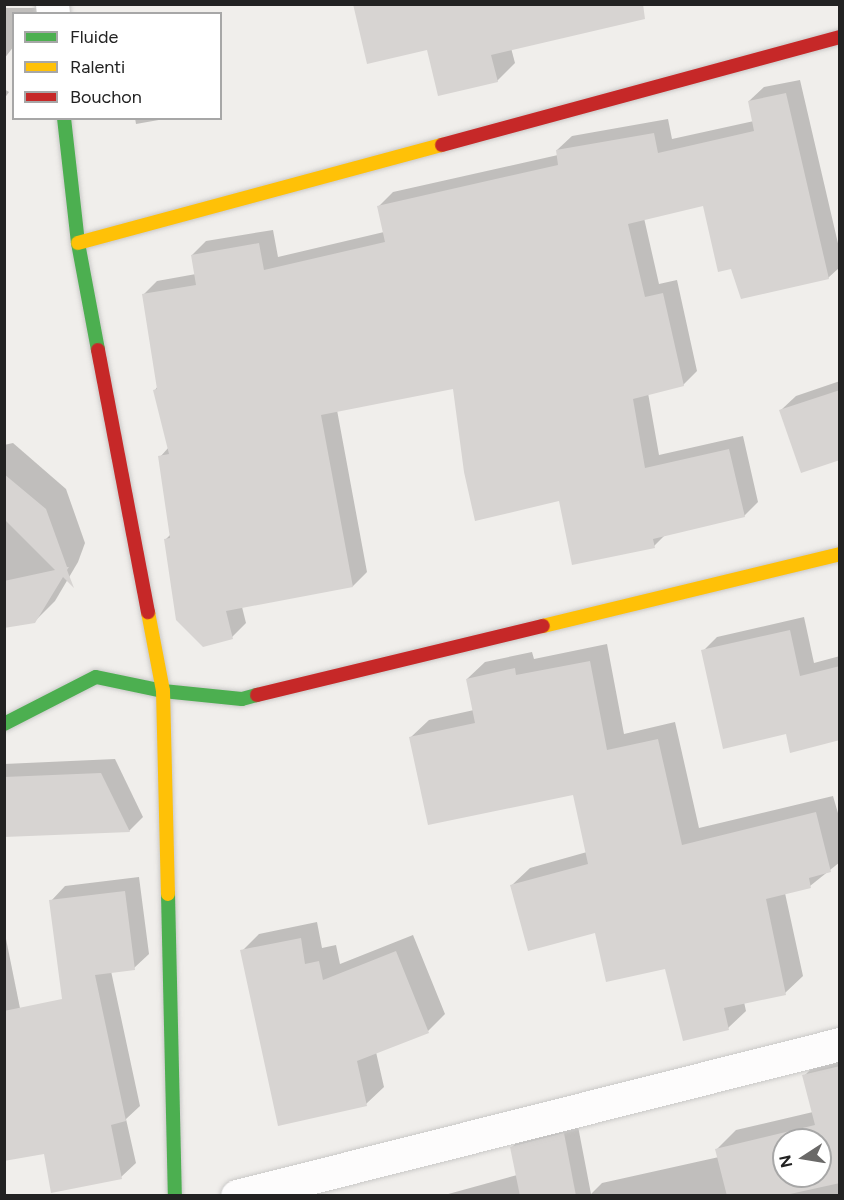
<!DOCTYPE html>
<html>
<head>
<meta charset="utf-8">
<style>
  body { margin:0 }
  #map { position:relative; width:844px; height:1200px; overflow:hidden; background:#f0eeeb; font-family:Figtree,sans-serif }
  div>[style] { position:absolute }
  .shadow>* { inset:0; background:#0003 }
  .building>* { inset:0; background:#d7d4d2 }
  .roads { filter:drop-shadow(0 0 2px #c9c8c7) drop-shadow(0 0 2px #c9c8c7) }
  .street>* { height:33px; margin:-16.5px; padding:0 16.5px; transform-origin:16.5px; border-radius:16.5px; background:#fdfcfc }
  .fast>* { height:14px; margin:-7px; padding:0 7px; transform-origin:7px; border-radius:7px; background:#4caf50 }
  .slow>* { height:14px; margin:-7px; padding:0 7px; transform-origin:7px; border-radius:7px; background:#ffc107 }
  .jam>* { height:14px; margin:-7px; padding:0 7px; transform-origin:7px; border-radius:7px; background:#c62828 }
  span { translate:-50% -50%; white-space:nowrap; text-align:center; line-height:1.15; -webkit-text-stroke:5px #fff; paint-order:stroke }
  .frame { position:absolute; inset:0; border:6px solid #222; pointer-events:none }
  .legend { position:absolute; left:12px; top:12px; width:210px; height:108px; box-sizing:border-box; background:#fff; border:2px solid #a7a7a7; margin:0; padding:8px 10px; list-style:none; font-size:18px; color:#222 }
  .legend li { display:flex; align-items:center; gap:12px; height:30px }
  .legend b { width:30px; border:2px solid #a7a7a7 }
  .north { position:absolute; left:772px; top:1128px; width:60px; height:60px; box-sizing:border-box; background:#fff; border:2px solid #a7a7a7; border-radius:50%; rotate:258deg; font-size:16px; font-weight:700; line-height:24px; text-align:center; color:#222 }
  .north::after { content:''; display:block; margin:auto; width:21px; height:27px; background:#6a6968; clip-path:polygon(50% 0,100% 100%,50% 72%,0 100%) }
</style>
</head>
<body>
<div id="map">
  <div class="shadow">
    <i style="clip-path:polygon(355px 4px,511px 48px,515px 63px,497px 81px,428px 49px)"></i>
    <i style="clip-path:polygon(4px 8px,39px 8px,36px 14px,14px 14px,14px 46px,4px 59px)"></i>
    <i style="clip-path:polygon(800px 80px,840px 252px,840px 267px,828px 278px,732px 267px,704px 205px,644px 218px,659px 284px,677px 280px,697px 371px,683px 385px,648px 393px,659px 455px,743px 436px,758px 502px,744px 516px,666px 534px,654px 546px,560px 499px,455px 387px,337px 410px,367px 572px,353px 586px,242px 607px,246px 623px,232px 637px,165px 540px,171px 534px,160px 457px,169px 447px,155px 390px,158px 386px,143px 295px,157px 281px,196px 274px,192px 255px,206px 241px,273px 230px,278px 257px,384px 232px,378px 207px,393px 192px,558px 155px,557px 150px,572px 136px,668px 119px,672px 139px,754px 121px,749px 101px,764px 87px)"></i>
    <i style="clip-path:polygon(4px 89px,9px 92px,4px 99px)"></i>
    <i style="clip-path:polygon(135px 118px,170px 118px,136px 124px)"></i>
    <i style="clip-path:polygon(840px 381px,840px 458px,781px 410px,796px 396px)"></i>
    <i style="clip-path:polygon(13px 443px,66px 489px,85px 543px,78px 562px,55px 601px,34px 622px,4px 626px,4px 445px)"></i>
    <i style="clip-path:polygon(804px 617px,814px 663px,840px 656px,840px 738px,787px 732px,703px 651px,717px 637px)"></i>
    <i style="clip-path:polygon(607px 644px,624px 734px,675px 722px,699px 828px,833px 796px,840px 820px,840px 862px,810px 886px,785px 893px,803px 976px,785px 993px,744px 1002px,746px 1011px,728px 1028px,666px 967px,512px 885px,530px 868px,587px 852px,574px 793px,411px 737px,429px 720px,474px 710px,467px 679px,485px 662px,532px 652px,534px 659px)"></i>
    <i style="clip-path:polygon(115px 759px,143px 817px,129px 831px,4px 836px,4px 764px)"></i>
    <i style="clip-path:polygon(139px 877px,149px 954px,134px 968px,111px 971px,140px 1106px,126px 1119px,136px 1163px,121px 1177px,51px 901px,65px 886px)"></i>
    <i style="clip-path:polygon(317px 922px,322px 948px,336px 945px,340px 964px,413px 935px,445px 1014px,428px 1031px,376px 1052px,384px 1087px,366px 1104px,242px 951px,259px 934px)"></i>
    <i style="clip-path:polygon(4px 929px,46px 1137px,4px 1159px)"></i>
    <i style="clip-path:polygon(evenodd,840px 1053px,840px 1196px,441px 1196px,517px 1175px,512px 1147px,525px 1134px,577px 1121px,591px 1194px,602px 1183px,719px 1157px,717px 1149px,736px 1130px,813px 1112px,804px 1076px,823px 1057px,840px 1053px,784px 1140px,820px 1140px,820px 1176px,784px 1176px,784px 1140px)"></i>
  </div>
  <div class="building">
    <i style="clip-path:polygon(353px 4px,643px 4px,645px 19px,491px 55px,498px 82px,438px 96px,427px 50px,367px 64px)"></i>
    <i style="clip-path:polygon(786px 93px,829px 279px,741px 299px,731px 269px,718px 272px,703px 206px,628px 224px,645px 297px,663px 293px,684px 386px,633px 399px,645px 468px,729px 449px,745px 517px,653px 539px,655px 548px,572px 565px,559px 501px,475px 521px,464px 472px,453px 389px,321px 415px,353px 587px,226px 611px,233px 639px,203px 647px,176px 620px,164px 539px,170px 538px,158px 456px,169px 454px,153px 390px,157px 389px,142px 294px,196px 285px,191px 255px,259px 243px,264px 270px,385px 242px,377px 206px,558px 165px,556px 150px,654px 133px,658px 153px,754px 131px,748px 101px)"></i>
    <i style="clip-path:polygon(840px 390px,840px 460px,801px 473px,779px 410px)"></i>
    <i style="clip-path:polygon(4px 474px,46px 509px,67px 567px,69px 567px,67px 570px,74px 588px,63px 577px,35px 623px,4px 628px,4px 581px,55px 570px,4px 519px)"></i>
    <i style="clip-path:polygon(790px 630px,800px 676px,840px 666px,840px 740px,790px 753px,786px 734px,723px 749px,701px 650px)"></i>
    <i style="clip-path:polygon(590px 661px,607px 750px,658px 739px,682px 845px,816px 812px,831px 872px,809px 878px,811px 888px,766px 899px,786px 995px,724px 1008px,729px 1030px,683px 1041px,665px 969px,606px 982px,595px 933px,528px 951px,510px 885px,588px 864px,573px 795px,428px 825px,409px 737px,475px 723px,466px 679px,515px 668px,516px 675px)"></i>
    <i style="clip-path:polygon(101px 773px,130px 832px,4px 837px,4px 777px)"></i>
    <i style="clip-path:polygon(125px 891px,135px 970px,95px 975px,126px 1121px,111px 1125px,122px 1179px,51px 1193px,44px 1154px,4px 1161px,4px 1011px,62px 999px,49px 900px)"></i>
    <i style="clip-path:polygon(301px 938px,305px 964px,319px 961px,323px 980px,396px 951px,429px 1033px,357px 1061px,367px 1106px,278px 1126px,240px 950px)"></i>
    <i style="clip-path:polygon(evenodd,840px 1066px,840px 1183px,781px 1196px,727px 1196px,715px 1149px,815px 1125px,802px 1075px,840px 1066px,784px 1140px,820px 1140px,820px 1176px,784px 1176px,784px 1140px)"></i>
    <i style="clip-path:polygon(564px 1133px,576px 1196px,520px 1196px,510px 1147px)"></i>
  </div>
  <div class="roads">
    <div class="street">
      <i style="left:52px;top:4px;width:10px;rotate:84deg"></i>
      <i style="left:237px;top:1196px;width:622px;rotate:-14.15deg"></i>
    </div>
    <div class="fast">
      <i style="left:64px;top:118px;width:126px;rotate:83.6deg"></i>
      <i style="left:78px;top:243px;width:109px;rotate:79.4deg"></i>
      <i style="left:4px;top:724px;width:103px;rotate:-27.1deg"></i>
      <i style="left:96px;top:677px;width:68px;rotate:11.8deg"></i>
      <i style="left:163px;top:691px;width:79px;rotate:5.8deg"></i>
      <i style="left:242px;top:699px;width:16px;rotate:-15deg"></i>
      <i style="left:168px;top:894px;width:302px;rotate:88.7deg"></i>
    </div>
    <div class="slow">
      <i style="left:78px;top:243px;width:377px;rotate:-15.1deg"></i>
      <i style="left:148px;top:612px;width:80px;rotate:79.2deg"></i>
      <i style="left:163px;top:691px;width:203px;rotate:88.6deg"></i>
      <i style="left:543px;top:626px;width:306px;rotate:-13.6deg"></i>
    </div>
    <div class="jam">
      <i style="left:442px;top:145px;width:412px;rotate:-15.2deg"></i>
      <i style="left:98px;top:350px;width:267px;rotate:79.2deg"></i>
      <i style="left:257px;top:695px;width:294px;rotate:-13.6deg"></i>
    </div>
  </div>
  <div class="frame"></div>
  <ul class="legend">
  <li><b style="height:8px;background:#4caf50"></b>Fluide</li>
  <li><b style="height:8px;background:#ffc107"></b>Ralenti</li>
  <li><b style="height:8px;background:#c62828"></b>Bouchon</li>
  </ul>
  <div class="north">N</div>
</div>
</body>
</html>
